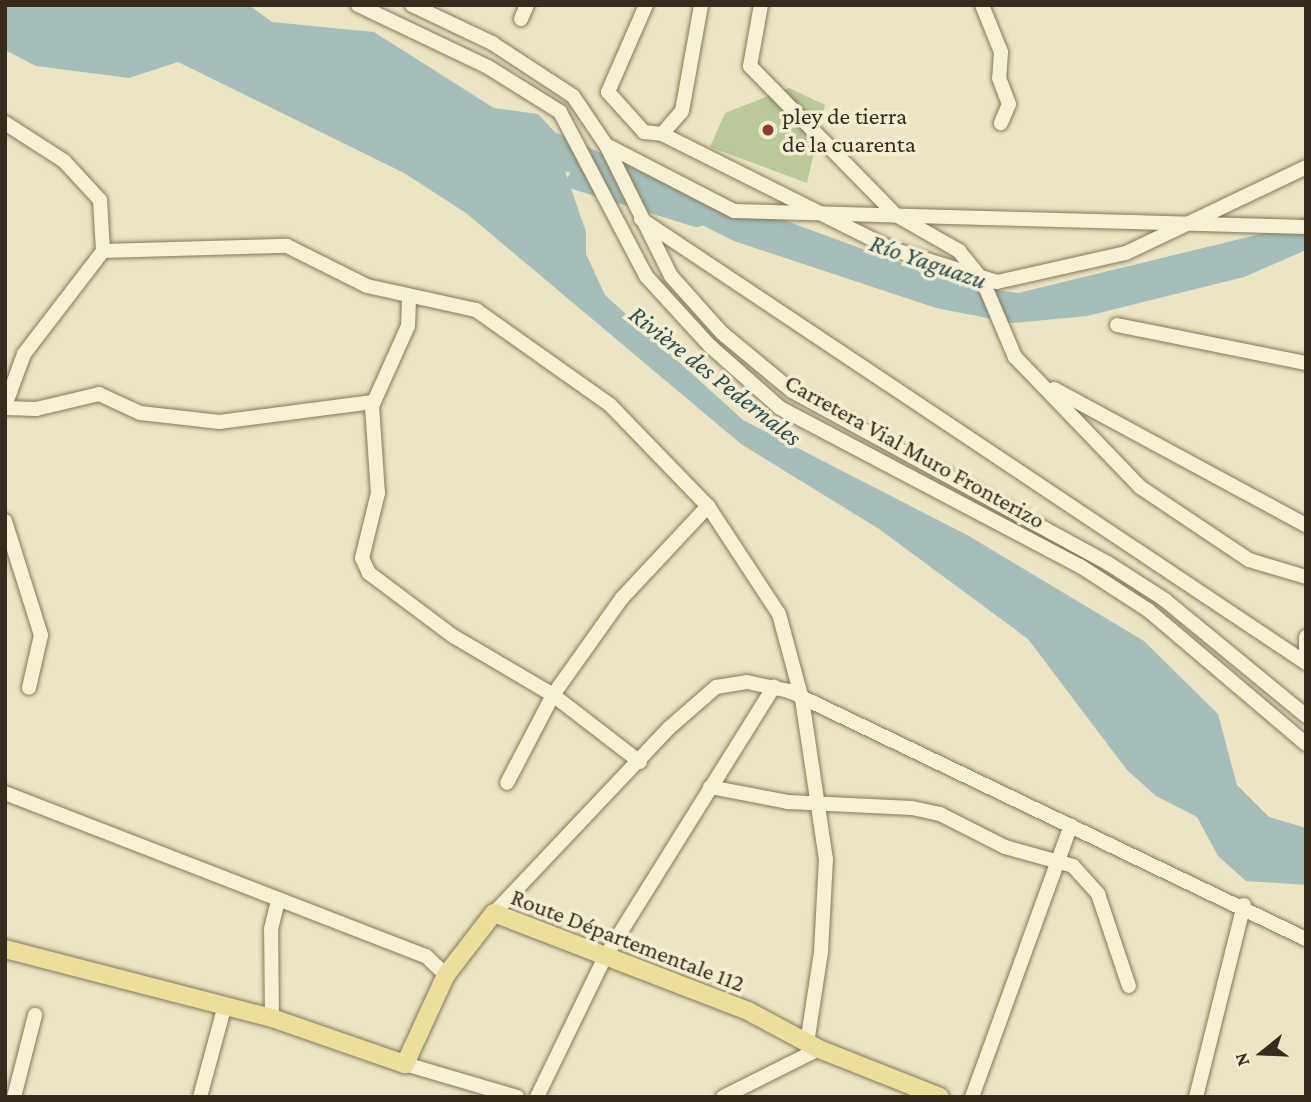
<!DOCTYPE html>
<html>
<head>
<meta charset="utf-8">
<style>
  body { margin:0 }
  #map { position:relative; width:1311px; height:1102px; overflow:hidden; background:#ebe5c3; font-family:"Crimson Pro",serif }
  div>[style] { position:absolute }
  .green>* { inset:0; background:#bbc897 }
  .water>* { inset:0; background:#a5beba }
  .river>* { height:19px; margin:-9.5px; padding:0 9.5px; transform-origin:9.5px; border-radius:9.5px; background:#a5beba }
  .roads { filter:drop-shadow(0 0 2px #84775b) drop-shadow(0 0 2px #84775b) }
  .minor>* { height:14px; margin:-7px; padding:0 7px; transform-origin:7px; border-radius:7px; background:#f6f1d5 }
  .major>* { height:18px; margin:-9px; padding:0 9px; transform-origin:9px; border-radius:9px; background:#ecdf9c }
  .dots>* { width:19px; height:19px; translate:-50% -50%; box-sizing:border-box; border:4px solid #f3eed2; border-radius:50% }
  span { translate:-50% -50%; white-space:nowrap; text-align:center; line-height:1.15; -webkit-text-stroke:7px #f3eed2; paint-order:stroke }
  .poi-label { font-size:24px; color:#352c1e }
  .left { translate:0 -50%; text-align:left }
  .street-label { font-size:24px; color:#352c1e }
  .water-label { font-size:26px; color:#2e5054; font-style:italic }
  .frame { position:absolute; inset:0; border:7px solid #352c1e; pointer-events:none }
  .north { position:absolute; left:1227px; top:1018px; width:70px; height:70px; -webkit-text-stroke:5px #f3eed2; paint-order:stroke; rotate:252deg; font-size:19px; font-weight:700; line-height:28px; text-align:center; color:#352c1e }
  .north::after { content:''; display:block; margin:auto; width:24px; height:32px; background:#352c1e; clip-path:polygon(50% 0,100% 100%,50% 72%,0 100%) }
</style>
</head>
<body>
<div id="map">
  <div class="green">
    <i style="clip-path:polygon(789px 88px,825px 105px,807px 183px,710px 147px,725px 113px)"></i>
  </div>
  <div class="water">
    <i style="clip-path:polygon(5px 5px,249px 5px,272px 22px,374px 32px,494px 108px,538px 114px,555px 132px,724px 210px,767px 214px,961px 285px,1018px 293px,1273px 231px,1306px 216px,1306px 250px,1244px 277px,1087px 316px,1013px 323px,936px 308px,734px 241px,660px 204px,565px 171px,586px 232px,586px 254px,605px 295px,743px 420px,969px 536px,1144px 641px,1218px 714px,1237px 785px,1269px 817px,1306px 828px,1306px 885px,1246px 881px,1218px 856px,1197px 817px,1156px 796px,1127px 770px,1028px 639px,879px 529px,741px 444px,466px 213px,404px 173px,178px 62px,129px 78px,36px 66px,5px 50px)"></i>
  </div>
  <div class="river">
    <i style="left:576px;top:180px;width:126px;rotate:17.1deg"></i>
  </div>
  <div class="roads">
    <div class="minor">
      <i style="left:358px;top:5px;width:144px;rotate:25.5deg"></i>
      <i style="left:488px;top:67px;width:85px;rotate:32deg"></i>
      <i style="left:560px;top:112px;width:185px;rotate:62.3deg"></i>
      <i style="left:646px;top:276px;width:95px;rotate:47.6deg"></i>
      <i style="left:710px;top:346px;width:94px;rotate:41.5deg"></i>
      <i style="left:780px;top:408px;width:339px;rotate:27.8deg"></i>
      <i style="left:1080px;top:566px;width:81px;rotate:32.9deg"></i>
      <i style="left:1148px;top:610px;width:207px;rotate:40.3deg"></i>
      <i style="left:412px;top:5px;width:89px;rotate:25.4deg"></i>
      <i style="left:492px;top:43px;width:97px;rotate:33.2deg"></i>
      <i style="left:573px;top:96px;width:59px;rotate:56deg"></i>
      <i style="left:606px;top:145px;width:146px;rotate:63.6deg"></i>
      <i style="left:671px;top:276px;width:76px;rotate:48.2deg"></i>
      <i style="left:722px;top:333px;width:91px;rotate:39.6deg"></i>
      <i style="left:792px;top:391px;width:361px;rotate:28.6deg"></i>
      <i style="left:1109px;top:564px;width:67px;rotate:32.7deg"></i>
      <i style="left:1165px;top:600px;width:183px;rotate:39.4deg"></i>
      <i style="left:646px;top:5px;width:95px;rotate:113.6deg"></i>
      <i style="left:608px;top:92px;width:54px;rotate:48deg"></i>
      <i style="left:644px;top:132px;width:18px;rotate:6deg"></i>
      <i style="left:662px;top:134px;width:30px;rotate:-49deg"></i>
      <i style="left:682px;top:111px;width:108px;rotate:-79.8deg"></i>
      <i style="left:761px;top:5px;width:62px;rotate:100.2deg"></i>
      <i style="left:750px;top:66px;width:209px;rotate:45.6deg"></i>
      <i style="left:896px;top:215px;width:73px;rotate:29.7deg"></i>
      <i style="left:959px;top:251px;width:36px;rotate:51deg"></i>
      <i style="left:982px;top:279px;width:85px;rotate:67.1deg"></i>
      <i style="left:1015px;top:357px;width:180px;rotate:46.1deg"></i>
      <i style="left:1140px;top:487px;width:131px;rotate:33.8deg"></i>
      <i style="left:1249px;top:560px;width:59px;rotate:16.6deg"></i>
      <i style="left:982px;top:5px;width:51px;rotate:68deg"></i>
      <i style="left:1001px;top:52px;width:26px;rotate:94deg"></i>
      <i style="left:999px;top:78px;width:28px;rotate:69deg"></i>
      <i style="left:1009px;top:104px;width:21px;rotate:113deg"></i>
      <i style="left:521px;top:19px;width:15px;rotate:-67deg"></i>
      <i style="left:5px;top:123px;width:70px;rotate:32.8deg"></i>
      <i style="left:64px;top:161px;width:53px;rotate:47.3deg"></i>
      <i style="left:100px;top:200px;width:51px;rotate:86.6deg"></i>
      <i style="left:103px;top:251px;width:130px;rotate:127.5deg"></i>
      <i style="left:24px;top:354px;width:55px;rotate:110.1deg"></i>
      <i style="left:662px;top:134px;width:257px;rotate:26.6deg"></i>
      <i style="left:892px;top:249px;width:110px;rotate:17.4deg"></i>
      <i style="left:997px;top:282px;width:132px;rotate:-12.7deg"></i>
      <i style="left:1126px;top:253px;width:199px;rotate:-25.5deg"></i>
      <i style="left:606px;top:145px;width:144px;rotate:27.3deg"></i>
      <i style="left:734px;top:211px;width:572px;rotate:1.6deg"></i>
      <i style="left:641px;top:219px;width:796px;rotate:33.73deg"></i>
      <i style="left:103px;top:251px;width:184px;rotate:-1.6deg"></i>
      <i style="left:287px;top:246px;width:89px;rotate:26.6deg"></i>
      <i style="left:367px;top:286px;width:112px;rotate:12.4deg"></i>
      <i style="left:476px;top:310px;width:164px;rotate:35.3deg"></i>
      <i style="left:610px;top:405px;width:141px;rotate:45.9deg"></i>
      <i style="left:708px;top:506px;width:129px;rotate:56.7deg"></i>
      <i style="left:779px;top:614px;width:88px;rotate:74.9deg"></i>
      <i style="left:802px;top:699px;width:162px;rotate:81.5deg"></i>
      <i style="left:826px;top:859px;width:93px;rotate:93.1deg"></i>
      <i style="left:821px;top:952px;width:92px;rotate:98.7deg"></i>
      <i style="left:409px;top:299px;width:27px;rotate:92deg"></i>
      <i style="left:408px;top:326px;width:88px;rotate:114.2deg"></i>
      <i style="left:372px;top:406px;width:87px;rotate:86.1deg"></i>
      <i style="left:378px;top:493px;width:67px;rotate:103.8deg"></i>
      <i style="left:362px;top:558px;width:17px;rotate:65deg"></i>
      <i style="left:369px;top:573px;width:105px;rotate:36.9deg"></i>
      <i style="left:453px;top:636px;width:116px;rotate:30.5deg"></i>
      <i style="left:553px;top:695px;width:99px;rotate:117.6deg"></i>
      <i style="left:1117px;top:325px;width:193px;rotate:11.4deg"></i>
      <i style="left:1054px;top:389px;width:286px;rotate:28.4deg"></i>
      <i style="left:5px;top:408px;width:31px;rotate:2deg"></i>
      <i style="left:36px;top:409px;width:65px;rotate:-13.4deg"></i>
      <i style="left:99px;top:394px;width:45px;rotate:24.9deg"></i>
      <i style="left:140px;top:413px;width:80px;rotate:6.5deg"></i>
      <i style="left:219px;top:422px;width:155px;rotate:-7.4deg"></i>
      <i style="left:5px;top:521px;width:120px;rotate:72.5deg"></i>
      <i style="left:41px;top:635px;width:54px;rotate:102.8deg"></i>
      <i style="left:1306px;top:637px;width:26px;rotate:90deg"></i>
      <i style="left:640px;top:762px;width:110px;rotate:-142.4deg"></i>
      <i style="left:553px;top:695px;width:119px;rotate:-54.6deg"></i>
      <i style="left:622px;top:598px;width:126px;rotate:-46.9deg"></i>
      <i style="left:710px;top:787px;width:79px;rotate:10.9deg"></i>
      <i style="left:788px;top:802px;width:124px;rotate:2.8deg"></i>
      <i style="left:912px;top:808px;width:29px;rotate:12deg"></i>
      <i style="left:940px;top:814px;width:73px;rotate:26.9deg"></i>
      <i style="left:1005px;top:847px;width:71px;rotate:15.6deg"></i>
      <i style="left:1073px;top:866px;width:38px;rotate:48deg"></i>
      <i style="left:1098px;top:894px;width:97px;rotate:71.4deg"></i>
      <i style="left:5px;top:793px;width:451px;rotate:21.2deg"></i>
      <i style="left:426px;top:956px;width:28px;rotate:44deg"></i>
      <i style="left:494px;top:913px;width:255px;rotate:-46.6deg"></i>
      <i style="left:669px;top:728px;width:62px;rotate:-41.1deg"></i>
      <i style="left:716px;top:687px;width:31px;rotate:-9deg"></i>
      <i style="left:747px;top:682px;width:43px;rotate:12.1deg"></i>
      <i style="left:789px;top:691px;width:573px;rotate:25.63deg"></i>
      <i style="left:272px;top:1018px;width:89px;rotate:-90.6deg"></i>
      <i style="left:271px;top:929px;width:30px;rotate:-76deg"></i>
      <i style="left:405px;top:1064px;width:117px;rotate:16.4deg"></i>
      <i style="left:14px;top:1097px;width:85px;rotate:-75.6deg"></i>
      <i style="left:200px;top:1097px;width:95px;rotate:-74.8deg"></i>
      <i style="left:537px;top:1097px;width:156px;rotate:-64.1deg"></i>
      <i style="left:605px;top:957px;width:319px;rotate:-58deg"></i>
      <i style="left:723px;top:1097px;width:107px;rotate:-26.6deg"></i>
      <i style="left:972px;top:1097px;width:289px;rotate:-70deg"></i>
      <i style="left:1196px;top:1097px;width:198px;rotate:-76deg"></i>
    </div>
    <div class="major">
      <i style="left:5px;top:949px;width:276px;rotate:14.5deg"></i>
      <i style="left:272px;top:1018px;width:141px;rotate:19.1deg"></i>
      <i style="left:405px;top:1064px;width:98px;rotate:-65.3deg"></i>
      <i style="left:446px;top:975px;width:78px;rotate:-52.3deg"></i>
      <i style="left:494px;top:913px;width:272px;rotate:21.1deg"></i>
      <i style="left:748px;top:1011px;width:81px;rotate:28.2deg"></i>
      <i style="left:819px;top:1049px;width:130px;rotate:21.6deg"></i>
    </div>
  </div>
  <div class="dots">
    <i style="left:768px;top:130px;background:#8f3c2f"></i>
  </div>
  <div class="poi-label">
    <span class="left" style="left:782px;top:130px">pley de tierra<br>de la cuarenta</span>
  </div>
  <div class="street-label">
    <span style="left:915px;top:451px;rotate:29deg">Carretera Vial Muro Fronterizo</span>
    <span style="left:628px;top:940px;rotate:21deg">Route Départementale 112</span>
  </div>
  <div class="water-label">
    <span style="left:928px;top:262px;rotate:19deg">Río Yaguazu</span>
    <span style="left:715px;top:376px;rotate:38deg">Rivière des Pedernales</span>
  </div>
  <div class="frame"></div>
  <div class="north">N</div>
</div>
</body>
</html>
